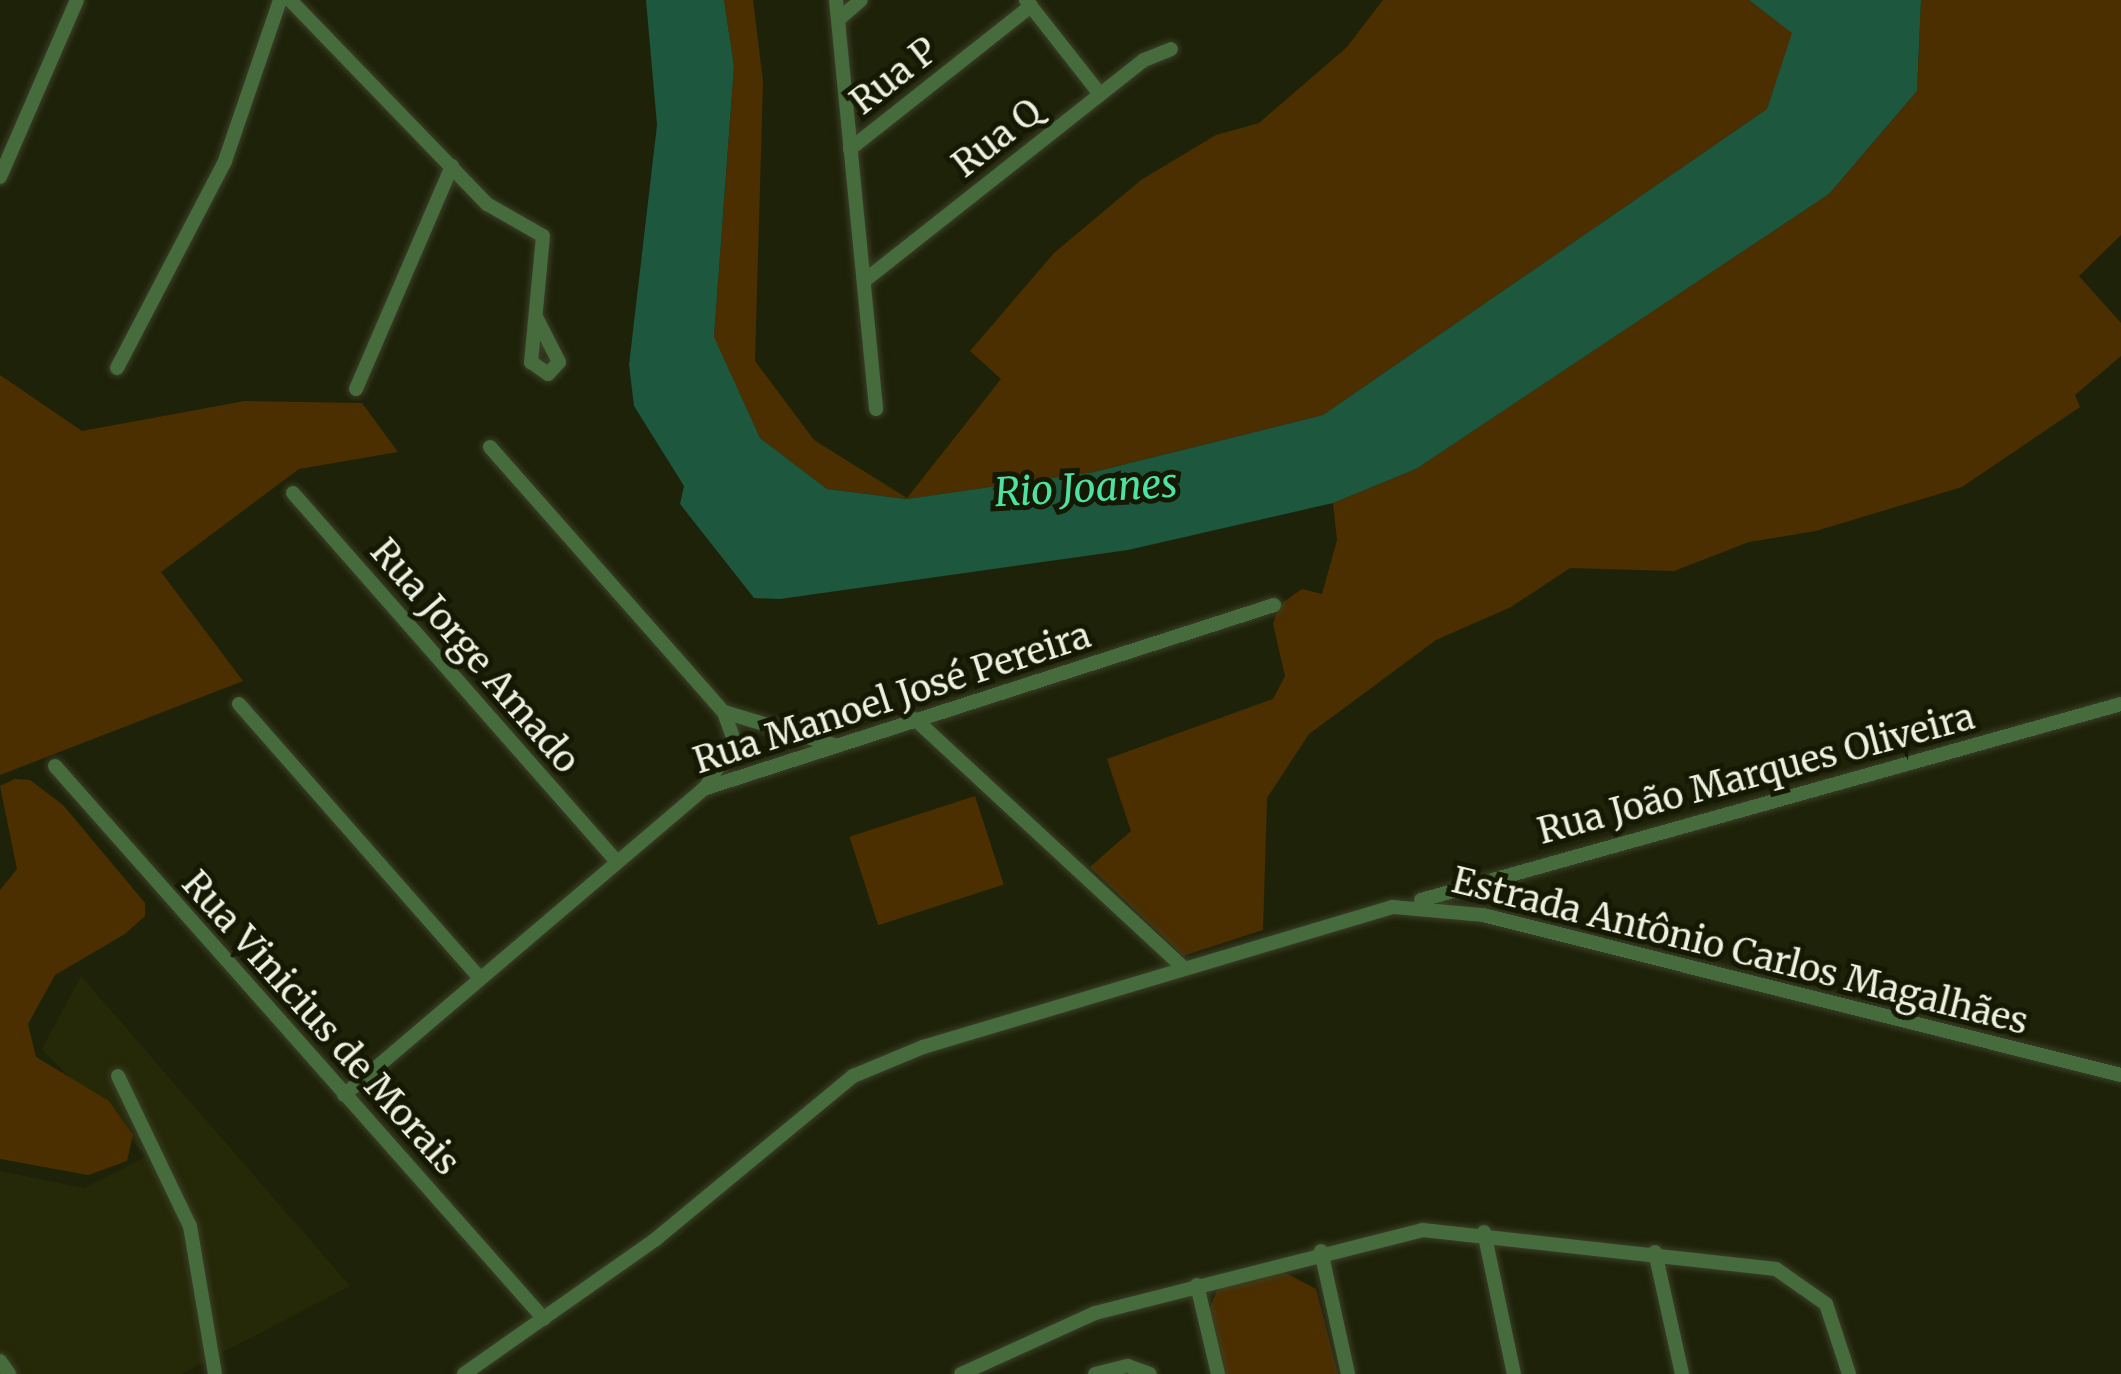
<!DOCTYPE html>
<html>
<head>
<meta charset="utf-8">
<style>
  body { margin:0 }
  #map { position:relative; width:2121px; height:1374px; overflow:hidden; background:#1e2209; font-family:Merriweather,serif }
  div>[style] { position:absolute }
  .built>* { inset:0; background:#252908 }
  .green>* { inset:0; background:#4c2f00; transform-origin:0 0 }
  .water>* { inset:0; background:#1c573e }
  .roads { filter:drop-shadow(0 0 3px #3b3f27) drop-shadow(0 0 3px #3b3f27) }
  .street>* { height:14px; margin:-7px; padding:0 7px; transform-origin:7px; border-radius:7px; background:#466b3d }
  span { translate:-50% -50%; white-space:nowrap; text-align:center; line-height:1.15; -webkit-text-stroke:10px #151802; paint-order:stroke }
  .street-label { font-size:36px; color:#edf1e1 }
  .water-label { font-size:39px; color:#4de2a4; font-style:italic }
</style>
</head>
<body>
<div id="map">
  <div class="built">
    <i style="clip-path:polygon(81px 976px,350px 1286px,181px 1374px,0 1374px,0 1171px,84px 1188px,147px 1156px,42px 1049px)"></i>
  </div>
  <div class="green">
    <i style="clip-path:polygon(724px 0,753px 0,763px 81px,755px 361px,814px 440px,907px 498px,1001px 379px,970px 351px,1054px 253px,1141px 180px,1216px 135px,1259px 123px,1346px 48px,1383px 0,1749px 0,1793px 33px,1767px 109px,1323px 415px,1094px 472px,908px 499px,827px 489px,760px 438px,714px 338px,734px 66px)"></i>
    <i style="clip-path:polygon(1921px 0,2121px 0,2121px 235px,2079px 276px,2121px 323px,2121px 356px,2075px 395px,2080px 407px,1962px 487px,1816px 531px,1749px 542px,1674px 571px,1570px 568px,1511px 607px,1436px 640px,1309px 734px,1267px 798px,1263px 930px,1183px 956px,1090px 867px,1131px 831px,1107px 759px,1273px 699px,1285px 676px,1273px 624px,1279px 605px,1302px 589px,1322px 594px,1337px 540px,1333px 503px,1416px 469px,1829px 194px,1917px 91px)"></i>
    <i style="clip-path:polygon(0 375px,82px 431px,245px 401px,362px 403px,398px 452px,299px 469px,161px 572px,243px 681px,0 775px)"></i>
    <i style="clip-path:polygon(15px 779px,30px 780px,63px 805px,145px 903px,145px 916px,125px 934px,55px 975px,28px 1024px,36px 1057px,109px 1101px,133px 1135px,127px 1161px,88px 1175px,0 1159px,0 890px,17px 869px,0 786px)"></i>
    <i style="left:975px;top:796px;width:93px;height:132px;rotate:72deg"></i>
    <i style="clip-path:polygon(1278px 1269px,1316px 1289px,1338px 1374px,1222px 1374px,1209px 1310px,1218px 1288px)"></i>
  </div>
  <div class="water">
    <i style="clip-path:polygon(646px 0,724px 0,734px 66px,714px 337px,760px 438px,827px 489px,907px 499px,1094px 472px,1323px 415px,1767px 109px,1792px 33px,1749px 0,1921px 0,1917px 91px,1829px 194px,1416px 469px,1333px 503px,1128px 550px,780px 599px,754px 598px,680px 504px,684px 486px,634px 406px,629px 365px,657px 125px)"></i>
  </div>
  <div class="roads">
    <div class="street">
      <i style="left:290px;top:0;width:284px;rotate:46deg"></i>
      <i style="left:487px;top:204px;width:64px;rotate:29.7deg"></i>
      <i style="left:543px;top:236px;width:127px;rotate:95.4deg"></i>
      <i style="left:531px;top:362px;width:21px;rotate:35deg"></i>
      <i style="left:548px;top:374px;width:16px;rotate:-47deg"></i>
      <i style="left:559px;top:362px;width:48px;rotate:-117.1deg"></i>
      <i style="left:836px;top:0;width:411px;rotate:84.4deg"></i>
      <i style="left:1026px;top:0;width:120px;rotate:51.8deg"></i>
      <i style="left:838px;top:20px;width:30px;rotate:-41deg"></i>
      <i style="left:850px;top:149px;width:231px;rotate:-38.3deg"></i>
      <i style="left:0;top:177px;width:193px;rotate:-66.5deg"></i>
      <i style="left:864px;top:281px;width:357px;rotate:-38.3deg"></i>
      <i style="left:1144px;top:60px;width:29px;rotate:-22deg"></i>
      <i style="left:117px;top:368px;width:233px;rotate:-62.4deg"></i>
      <i style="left:225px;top:161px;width:170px;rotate:-71.1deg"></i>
      <i style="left:356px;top:389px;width:243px;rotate:-66.7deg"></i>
      <i style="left:490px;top:447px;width:354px;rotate:48.6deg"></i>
      <i style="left:724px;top:712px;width:115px;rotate:16.7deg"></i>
      <i style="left:293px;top:493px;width:486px;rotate:48.7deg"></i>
      <i style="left:239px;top:704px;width:362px;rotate:48.7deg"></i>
      <i style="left:915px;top:719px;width:364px;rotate:42.8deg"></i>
      <i style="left:55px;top:766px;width:738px;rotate:48.51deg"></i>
      <i style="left:707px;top:785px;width:52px;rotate:-59deg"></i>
      <i style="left:734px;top:740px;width:30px;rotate:-110deg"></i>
      <i style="left:1421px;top:900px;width:727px;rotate:-15.64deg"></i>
      <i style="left:118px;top:1076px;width:166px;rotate:64.4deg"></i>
      <i style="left:190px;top:1226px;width:150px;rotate:80.4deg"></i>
      <i style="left:344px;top:1095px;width:472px;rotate:-40.4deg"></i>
      <i style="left:703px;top:789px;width:600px;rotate:-17.86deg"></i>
      <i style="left:1484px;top:1232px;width:145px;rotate:78.1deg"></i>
      <i style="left:1321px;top:1251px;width:126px;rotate:77.6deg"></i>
      <i style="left:1655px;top:1252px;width:125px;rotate:77.5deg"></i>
      <i style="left:1197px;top:1285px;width:91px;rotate:76.7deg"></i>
      <i style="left:0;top:1361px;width:16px;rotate:55deg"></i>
      <i style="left:464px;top:1374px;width:235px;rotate:-35.1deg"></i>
      <i style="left:656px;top:1239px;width:256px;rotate:-39.6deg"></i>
      <i style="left:853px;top:1076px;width:76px;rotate:-22.5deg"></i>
      <i style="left:923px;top:1047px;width:490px;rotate:-16.6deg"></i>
      <i style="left:1393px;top:907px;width:90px;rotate:5.1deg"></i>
      <i style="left:1483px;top:915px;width:658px;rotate:14.08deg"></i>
      <i style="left:961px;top:1374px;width:147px;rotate:-24.5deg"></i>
      <i style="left:1095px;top:1313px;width:338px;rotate:-14.2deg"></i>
      <i style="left:1423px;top:1230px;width:355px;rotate:6.3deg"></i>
      <i style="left:1776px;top:1269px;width:61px;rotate:35deg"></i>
      <i style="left:1826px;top:1304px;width:74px;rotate:71.8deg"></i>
      <i style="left:1095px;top:1374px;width:34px;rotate:-14deg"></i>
      <i style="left:1128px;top:1366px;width:23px;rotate:20deg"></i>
    </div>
  </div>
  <div class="street-label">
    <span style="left:894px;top:76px;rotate:-38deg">Rua P</span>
    <span style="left:997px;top:138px;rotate:-38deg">Rua Q</span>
    <span style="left:475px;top:656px;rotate:49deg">Rua Jorge Amado</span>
    <span style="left:892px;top:698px;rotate:-18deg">Rua Manoel José Pereira</span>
    <span style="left:1756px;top:774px;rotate:-15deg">Rua João Marques Oliveira</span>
    <span style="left:1740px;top:951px;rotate:14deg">Estrada Antônio Carlos Magalhães</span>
    <span style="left:321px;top:1023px;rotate:48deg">Rua Vinicius de Morais</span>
  </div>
  <div class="water-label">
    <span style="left:1086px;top:489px;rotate:-3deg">Rio Joanes</span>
  </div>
</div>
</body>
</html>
